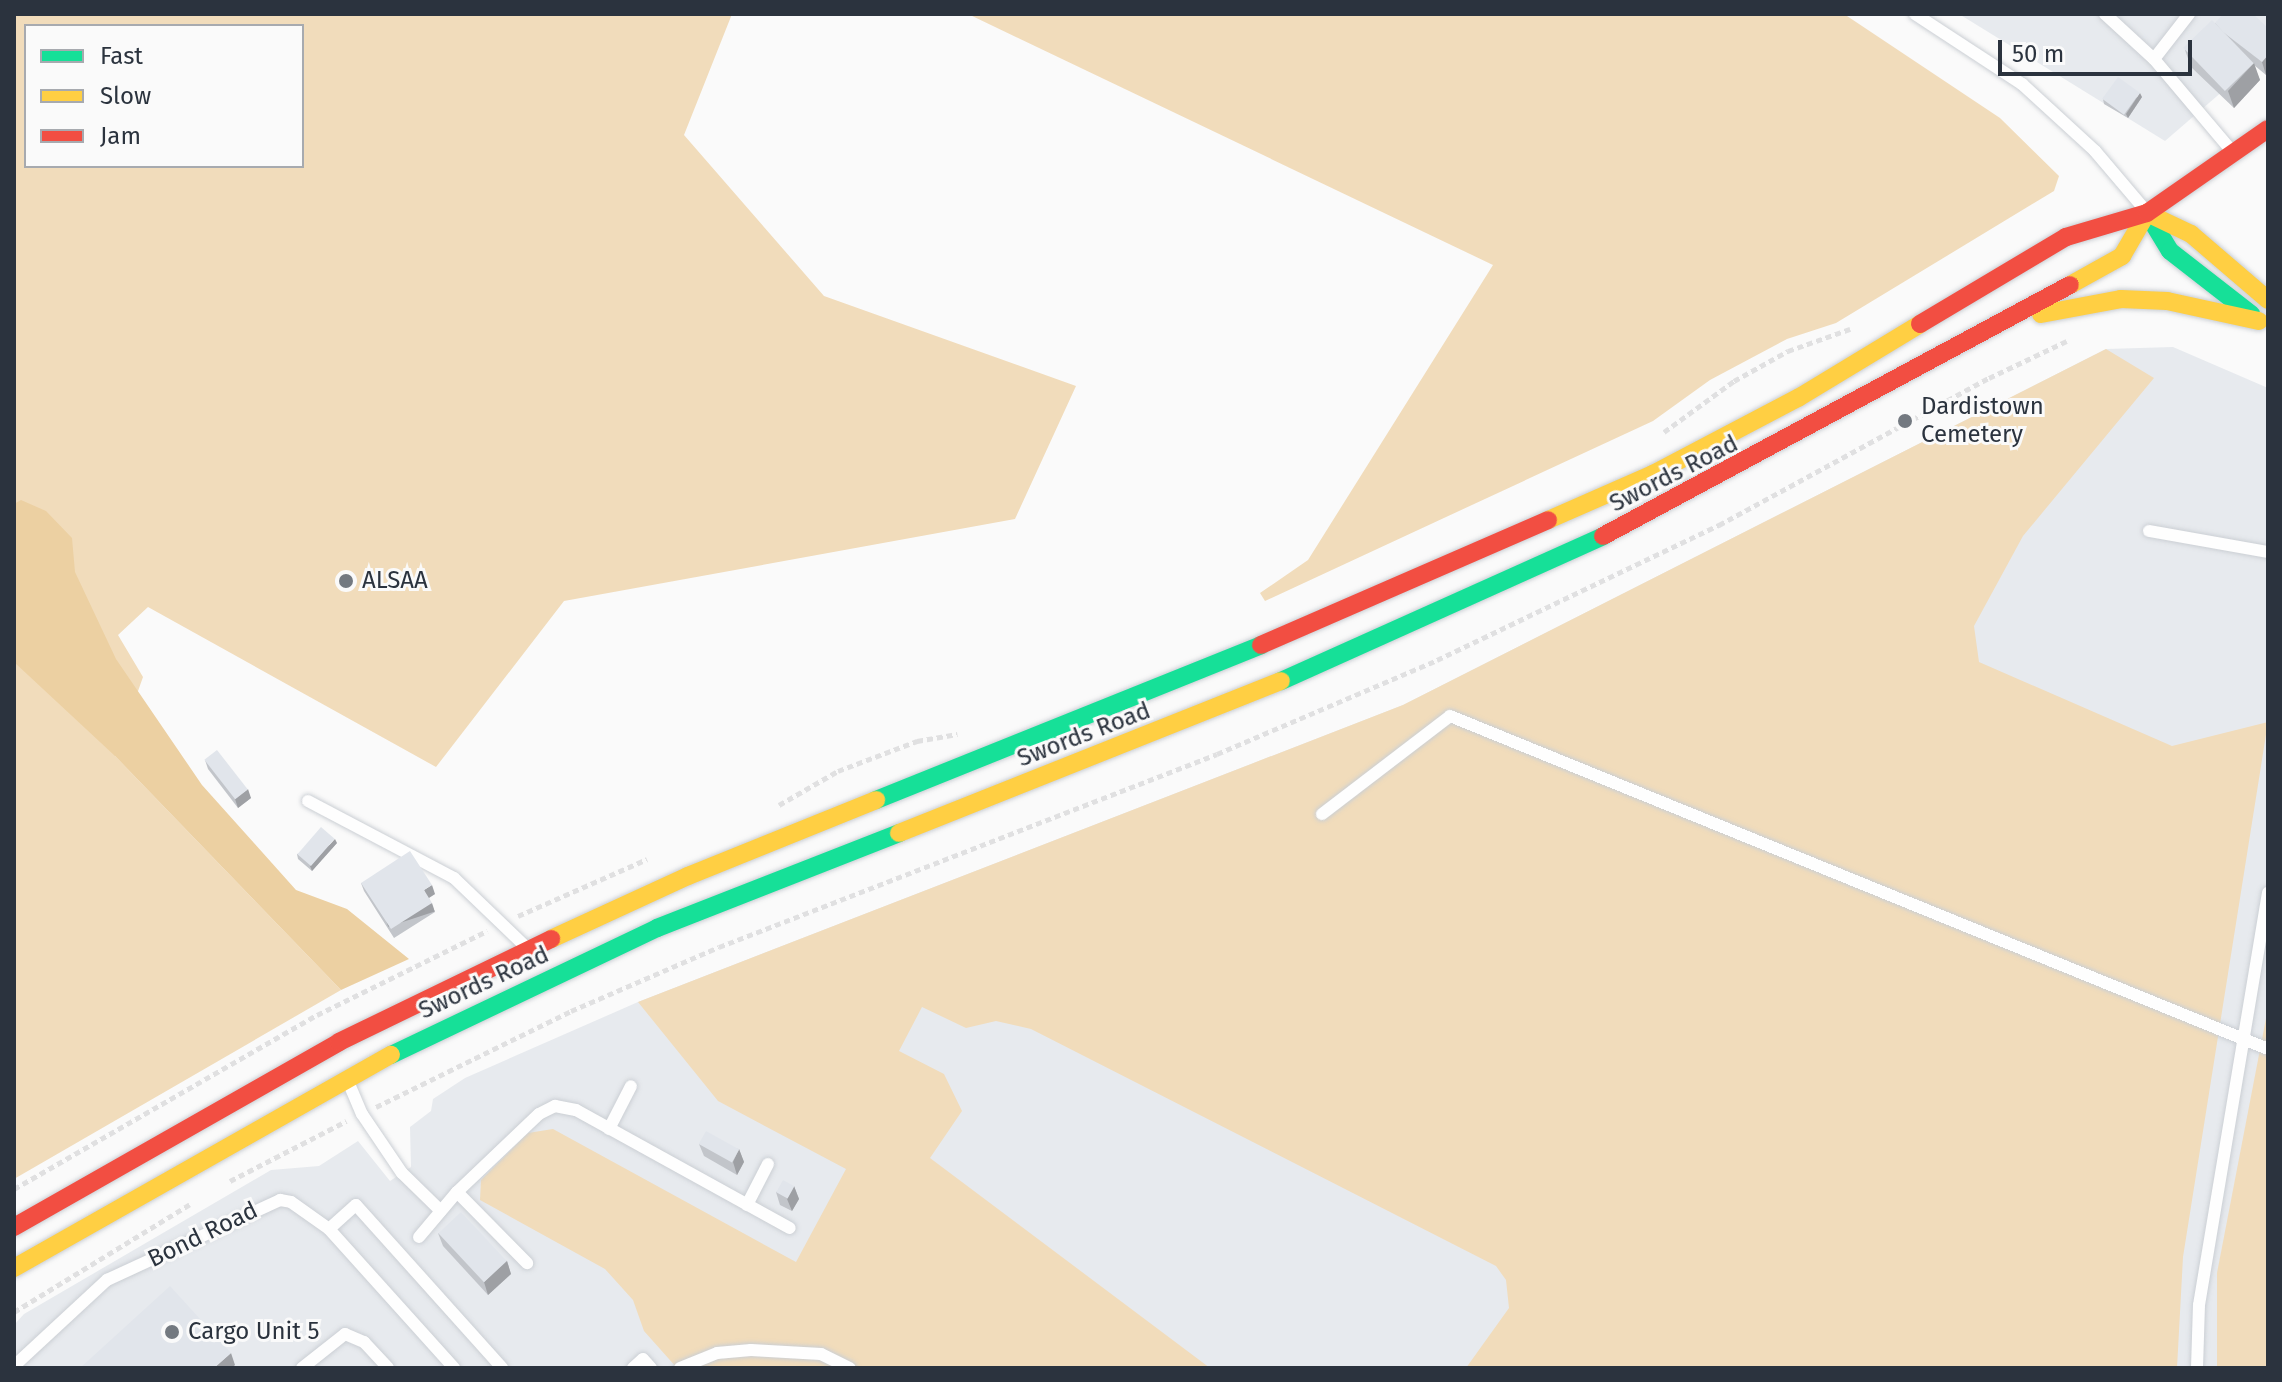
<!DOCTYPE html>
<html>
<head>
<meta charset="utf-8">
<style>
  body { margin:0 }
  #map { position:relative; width:2282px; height:1382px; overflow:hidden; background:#fafafa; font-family:"Fira Sans",sans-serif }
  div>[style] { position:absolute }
  .built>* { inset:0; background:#e7eaee }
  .green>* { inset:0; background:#f1dcbb }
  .forest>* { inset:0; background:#ecd0a2 }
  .path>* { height:5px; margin-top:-2.5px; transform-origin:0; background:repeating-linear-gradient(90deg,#e0e0e1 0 6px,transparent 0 10px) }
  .roads { filter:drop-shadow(0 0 2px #cbcfd4) drop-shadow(0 0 2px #cbcfd4) }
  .lane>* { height:12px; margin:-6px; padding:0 6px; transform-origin:6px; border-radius:6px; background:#fefefe }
  .fast>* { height:18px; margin:-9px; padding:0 9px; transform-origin:9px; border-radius:9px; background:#16e098 }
  .slow>* { height:18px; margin:-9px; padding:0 9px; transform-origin:9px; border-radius:9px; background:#ffcf43 }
  .jam>* { height:18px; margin:-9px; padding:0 9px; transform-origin:9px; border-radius:9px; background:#f24e42 }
  .wall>* { inset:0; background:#c2c5ca }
  .shaded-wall>* { inset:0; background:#9ea0a4; transform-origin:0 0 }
  .building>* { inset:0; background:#e1e5eb; transform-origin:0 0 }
  .dots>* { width:22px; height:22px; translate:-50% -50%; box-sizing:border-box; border:4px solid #fafafa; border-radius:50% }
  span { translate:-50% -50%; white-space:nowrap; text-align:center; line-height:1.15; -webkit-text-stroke:6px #fafafa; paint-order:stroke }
  .poi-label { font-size:24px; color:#2b333e }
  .left { translate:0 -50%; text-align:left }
  .street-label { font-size:24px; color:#2b333e }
  .frame { position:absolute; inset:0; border:16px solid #2b333e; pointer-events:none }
  .legend { position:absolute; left:24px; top:24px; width:280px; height:144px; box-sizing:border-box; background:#fafafa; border:2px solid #a7aaaf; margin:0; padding:10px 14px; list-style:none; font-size:24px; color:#2b333e }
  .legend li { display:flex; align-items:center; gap:16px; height:40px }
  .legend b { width:40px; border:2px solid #a7aaaf }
  .scale { position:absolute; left:1998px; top:40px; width:194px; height:36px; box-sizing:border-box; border:4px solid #2b333e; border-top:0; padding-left:10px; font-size:24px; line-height:28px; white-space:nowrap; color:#2b333e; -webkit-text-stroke:6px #fafafa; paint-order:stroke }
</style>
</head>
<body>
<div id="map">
  <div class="built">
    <i style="clip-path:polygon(1959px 14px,2268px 14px,2268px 52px,2165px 141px)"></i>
    <i style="clip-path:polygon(2173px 347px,2268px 388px,2268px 1368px,14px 1368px,14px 1325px,24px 1314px,271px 1170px,319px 1166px,358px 1141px,390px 1181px,411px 1167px,410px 1127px,431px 1111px,433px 1099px,465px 1078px,638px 1002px,1403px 705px,2106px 349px)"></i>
  </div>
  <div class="green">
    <i style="clip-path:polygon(evenodd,14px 14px,732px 14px,684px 135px,824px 296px,1076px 386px,1015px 519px,564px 601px,436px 767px,148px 607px,118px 635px,143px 677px,115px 756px,341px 990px,14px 1179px,14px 14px,26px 26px,302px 26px,302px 166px,26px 166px,26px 26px)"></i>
    <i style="clip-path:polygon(968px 14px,1844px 14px,2000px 118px,2059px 176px,2054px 191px,1836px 323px,1787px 339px,1710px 380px,1653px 421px,1265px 601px,1260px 593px,1308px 560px,1493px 265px)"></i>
    <i style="clip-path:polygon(2106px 349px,2154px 378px,2023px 536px,1974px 626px,1979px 662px,2172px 746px,2268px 722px,2183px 1257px,2177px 1368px,1466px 1368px,1509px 1308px,1506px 1280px,1496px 1266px,1031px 1029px,996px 1021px,966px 1028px,922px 1007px,899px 1051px,944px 1074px,962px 1111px,930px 1158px,1210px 1368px,677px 1368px,644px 1331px,633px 1300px,605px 1269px,480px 1200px,481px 1180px,528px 1133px,553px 1129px,796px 1262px,846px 1169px,718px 1101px,638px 1002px,1403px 705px)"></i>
    <i style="clip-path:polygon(2268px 1008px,2268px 1368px,2217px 1368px,2217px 1273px)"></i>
  </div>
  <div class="forest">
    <i style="clip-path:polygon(21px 500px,46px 511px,72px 538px,75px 572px,116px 659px,202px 785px,296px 890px,347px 909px,409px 959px,341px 990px,115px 756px,14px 662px,14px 504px)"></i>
  </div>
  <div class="path">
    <i style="left:1664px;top:432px;width:87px;rotate:-36.1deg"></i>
    <i style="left:1734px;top:381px;width:62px;rotate:-29.1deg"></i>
    <i style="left:1788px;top:351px;width:66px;rotate:-19.5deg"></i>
    <i style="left:779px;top:805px;width:68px;rotate:-30deg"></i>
    <i style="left:838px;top:771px;width:85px;rotate:-20.8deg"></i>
    <i style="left:917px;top:741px;width:41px;rotate:-9.9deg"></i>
    <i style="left:518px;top:916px;width:141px;rotate:-23.8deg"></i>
    <i style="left:376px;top:1107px;width:217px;rotate:-26.2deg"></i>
    <i style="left:571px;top:1011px;width:161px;rotate:-23.4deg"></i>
    <i style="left:719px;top:947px;width:534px;rotate:-21.18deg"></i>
    <i style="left:1217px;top:754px;width:239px;rotate:-23.1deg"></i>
    <i style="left:1437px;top:660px;width:313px;rotate:-25.6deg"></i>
    <i style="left:1719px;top:525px;width:307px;rotate:-28.6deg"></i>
    <i style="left:1989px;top:378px;width:86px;rotate:-25.4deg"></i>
    <i style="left:230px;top:1181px;width:131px;rotate:-27.3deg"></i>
    <i style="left:14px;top:1189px;width:349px;rotate:-29.9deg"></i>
    <i style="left:317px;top:1015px;width:190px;rotate:-26.3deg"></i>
    <i style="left:14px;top:1312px;width:206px;rotate:-31.5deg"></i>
  </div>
  <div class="roads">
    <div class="lane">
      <i style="left:1915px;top:14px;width:128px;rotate:33.2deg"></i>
      <i style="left:2022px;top:84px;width:99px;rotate:42.5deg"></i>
      <i style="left:2095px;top:151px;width:77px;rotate:49.7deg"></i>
      <i style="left:2105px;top:14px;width:67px;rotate:42.6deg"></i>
      <i style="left:2154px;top:59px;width:119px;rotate:49.8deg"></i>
      <i style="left:2154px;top:59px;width:57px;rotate:-52.1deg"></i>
      <i style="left:2149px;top:531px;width:121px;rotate:10deg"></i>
      <i style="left:308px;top:801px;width:165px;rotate:27.8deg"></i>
      <i style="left:454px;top:878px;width:100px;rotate:43.8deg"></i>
      <i style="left:1322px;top:814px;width:161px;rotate:-37.4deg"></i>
      <i style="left:1450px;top:716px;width:883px;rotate:22.15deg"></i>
      <i style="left:347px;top:1079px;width:38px;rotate:67deg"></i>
      <i style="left:362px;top:1114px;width:71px;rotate:55.9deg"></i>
      <i style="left:402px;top:1173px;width:54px;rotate:44.3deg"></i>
      <i style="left:609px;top:1129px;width:48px;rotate:-62.9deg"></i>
      <i style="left:457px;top:1192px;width:100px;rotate:45.4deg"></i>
      <i style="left:747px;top:1205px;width:46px;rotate:-62.9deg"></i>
      <i style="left:329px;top:1229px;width:36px;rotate:-42deg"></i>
      <i style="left:356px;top:1205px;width:219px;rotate:48.1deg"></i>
      <i style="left:419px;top:1237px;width:59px;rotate:-49.8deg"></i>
      <i style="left:457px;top:1192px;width:113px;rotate:-43.6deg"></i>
      <i style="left:539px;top:1114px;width:18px;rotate:-27deg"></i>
      <i style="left:555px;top:1106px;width:21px;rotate:11deg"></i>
      <i style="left:576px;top:1110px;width:244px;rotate:28.9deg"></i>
      <i style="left:14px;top:1366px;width:127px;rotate:-42.8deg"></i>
      <i style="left:107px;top:1280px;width:191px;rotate:-24.8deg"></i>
      <i style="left:280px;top:1200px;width:11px;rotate:10deg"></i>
      <i style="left:291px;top:1202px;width:47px;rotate:35.4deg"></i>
      <i style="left:329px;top:1229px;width:187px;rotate:48deg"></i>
      <i style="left:302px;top:1368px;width:55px;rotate:-38.3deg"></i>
      <i style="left:345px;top:1334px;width:21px;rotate:23deg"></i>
      <i style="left:364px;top:1342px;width:35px;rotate:47deg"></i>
      <i style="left:633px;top:1368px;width:13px;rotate:-42deg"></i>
      <i style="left:643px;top:1359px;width:12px;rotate:48deg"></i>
      <i style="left:680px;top:1368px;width:40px;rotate:-22deg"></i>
      <i style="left:717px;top:1353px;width:34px;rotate:-5deg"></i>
      <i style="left:751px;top:1350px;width:70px;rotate:3.3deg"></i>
      <i style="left:821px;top:1354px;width:32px;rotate:26deg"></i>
      <i style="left:2197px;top:1368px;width:63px;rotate:-88.2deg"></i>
      <i style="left:2199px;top:1305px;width:418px;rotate:-80.5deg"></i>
    </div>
    <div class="fast">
      <i style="left:2147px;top:213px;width:44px;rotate:58.8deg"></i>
      <i style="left:2170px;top:251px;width:103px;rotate:37.9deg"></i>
      <i style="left:1281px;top:681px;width:353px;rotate:-24.2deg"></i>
      <i style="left:876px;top:800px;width:415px;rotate:-21.9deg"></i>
      <i style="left:391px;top:1055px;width:295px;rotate:-25.5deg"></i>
      <i style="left:657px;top:928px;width:260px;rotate:-21.4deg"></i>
    </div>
    <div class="slow">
      <i style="left:2147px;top:213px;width:49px;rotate:25.5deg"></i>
      <i style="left:2191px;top:234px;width:101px;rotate:40.6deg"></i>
      <i style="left:2070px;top:285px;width:60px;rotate:-29.1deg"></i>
      <i style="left:2122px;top:256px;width:50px;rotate:-59.8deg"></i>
      <i style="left:2041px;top:314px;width:81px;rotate:-10.6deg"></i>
      <i style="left:2121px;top:299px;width:46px;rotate:2.5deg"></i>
      <i style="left:2167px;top:301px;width:94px;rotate:12.3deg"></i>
      <i style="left:1548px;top:520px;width:115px;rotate:-23.7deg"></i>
      <i style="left:1653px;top:474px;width:164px;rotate:-27.7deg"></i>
      <i style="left:1798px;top:398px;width:143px;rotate:-31.2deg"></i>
      <i style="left:899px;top:833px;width:411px;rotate:-21.7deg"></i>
      <i style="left:551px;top:939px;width:151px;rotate:-24.7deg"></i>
      <i style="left:688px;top:876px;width:203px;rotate:-22deg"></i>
      <i style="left:14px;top:1268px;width:433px;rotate:-29.5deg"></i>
    </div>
    <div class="jam">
      <i style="left:1920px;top:324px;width:170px;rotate:-30.8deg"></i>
      <i style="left:2066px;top:237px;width:84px;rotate:-16.5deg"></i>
      <i style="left:2147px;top:213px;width:147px;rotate:-34.8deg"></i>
      <i style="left:1603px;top:536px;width:530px;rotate:-28.26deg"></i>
      <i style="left:1261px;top:645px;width:313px;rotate:-23.5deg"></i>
      <i style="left:14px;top:1227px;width:374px;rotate:-29.6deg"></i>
      <i style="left:339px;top:1042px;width:236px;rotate:-25.9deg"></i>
    </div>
  </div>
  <div class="wall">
    <i style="clip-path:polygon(2215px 23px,2268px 28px,2268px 73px,2266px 75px,2254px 65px,2260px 80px,2234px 108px,2191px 67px,2185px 50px)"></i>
    <i style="clip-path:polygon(2142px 97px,2128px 118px,2104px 104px,2103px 99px)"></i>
    <i style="clip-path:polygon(205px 760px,251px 798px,238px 808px,208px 769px)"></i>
    <i style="clip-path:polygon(337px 843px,312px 871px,298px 859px,297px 854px)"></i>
    <i style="clip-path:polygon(361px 883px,435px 894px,429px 898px,435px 912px,394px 938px,364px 891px)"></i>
    <i style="clip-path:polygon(699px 1144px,739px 1149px,744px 1162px,737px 1175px,704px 1156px)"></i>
    <i style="clip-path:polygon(794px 1186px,799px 1199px,792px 1211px,780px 1205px,776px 1192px)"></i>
    <i style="clip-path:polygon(438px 1233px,507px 1261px,511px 1274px,488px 1295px,443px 1246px)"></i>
  </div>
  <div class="shaded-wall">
    <i style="clip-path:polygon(2268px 55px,2268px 73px,2266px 75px,2262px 62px)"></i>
    <i style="clip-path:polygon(2254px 63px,2260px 80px,2234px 108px,2228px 91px)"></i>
    <i style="clip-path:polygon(2140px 93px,2142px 97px,2128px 118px,2126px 114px)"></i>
    <i style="clip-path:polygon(248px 789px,251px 798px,238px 808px,235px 799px)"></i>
    <i style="clip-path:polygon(335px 839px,337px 843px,312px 871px,310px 866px)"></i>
    <i style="clip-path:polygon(432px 885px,435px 894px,427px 899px,424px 890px)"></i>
    <i style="left:432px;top:903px;width:9px;height:49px;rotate:72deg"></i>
    <i style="clip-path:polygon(739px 1149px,744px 1162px,737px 1175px,733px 1162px)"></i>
    <i style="clip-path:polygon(794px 1186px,799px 1199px,792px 1211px,787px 1199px)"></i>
    <i style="clip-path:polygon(507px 1261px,511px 1274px,488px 1295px,484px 1282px)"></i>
    <i style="clip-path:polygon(231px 1353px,235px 1365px,232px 1368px,214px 1368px)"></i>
  </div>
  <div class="building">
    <i style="clip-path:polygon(2223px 14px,2253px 14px,2268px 28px,2268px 55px,2262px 62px,2223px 32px,2215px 23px)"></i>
    <i style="left:2212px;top:20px;width:60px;height:40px;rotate:46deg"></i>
    <i style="left:2118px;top:77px;width:27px;height:27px;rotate:36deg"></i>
    <i style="left:217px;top:750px;width:50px;height:16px;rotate:52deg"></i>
    <i style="left:321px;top:827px;width:18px;height:36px;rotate:41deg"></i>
    <i style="clip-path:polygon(410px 851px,432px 885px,424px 890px,432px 903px,391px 929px,361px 883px)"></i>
    <i style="left:706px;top:1131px;width:38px;height:15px;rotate:29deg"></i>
    <i style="left:783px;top:1180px;width:13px;height:14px;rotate:29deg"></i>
    <i style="left:461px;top:1212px;width:67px;height:31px;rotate:47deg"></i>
    <i style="clip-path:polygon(170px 1286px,231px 1353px,214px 1368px,80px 1368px)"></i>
  </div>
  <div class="dots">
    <i style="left:1905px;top:421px;background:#737980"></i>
    <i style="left:346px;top:581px;background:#737980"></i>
    <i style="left:172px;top:1332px;background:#737980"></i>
  </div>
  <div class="poi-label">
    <span class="left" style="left:1921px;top:421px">Dardistown<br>Cemetery</span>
    <span class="left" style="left:362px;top:581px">ALSAA</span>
    <span class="left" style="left:188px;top:1332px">Cargo Unit 5</span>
  </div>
  <div class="street-label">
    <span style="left:1674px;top:474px;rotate:-27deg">Swords Road</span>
    <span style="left:1084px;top:735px;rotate:-21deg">Swords Road</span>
    <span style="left:484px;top:983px;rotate:-25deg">Swords Road</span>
    <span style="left:203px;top:1235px;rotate:-26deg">Bond Road</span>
  </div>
  <div class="frame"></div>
  <ul class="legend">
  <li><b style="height:10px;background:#16e098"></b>Fast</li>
  <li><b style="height:10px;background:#ffcf43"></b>Slow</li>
  <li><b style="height:10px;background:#f24e42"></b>Jam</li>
  </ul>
  <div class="scale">50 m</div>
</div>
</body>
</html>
